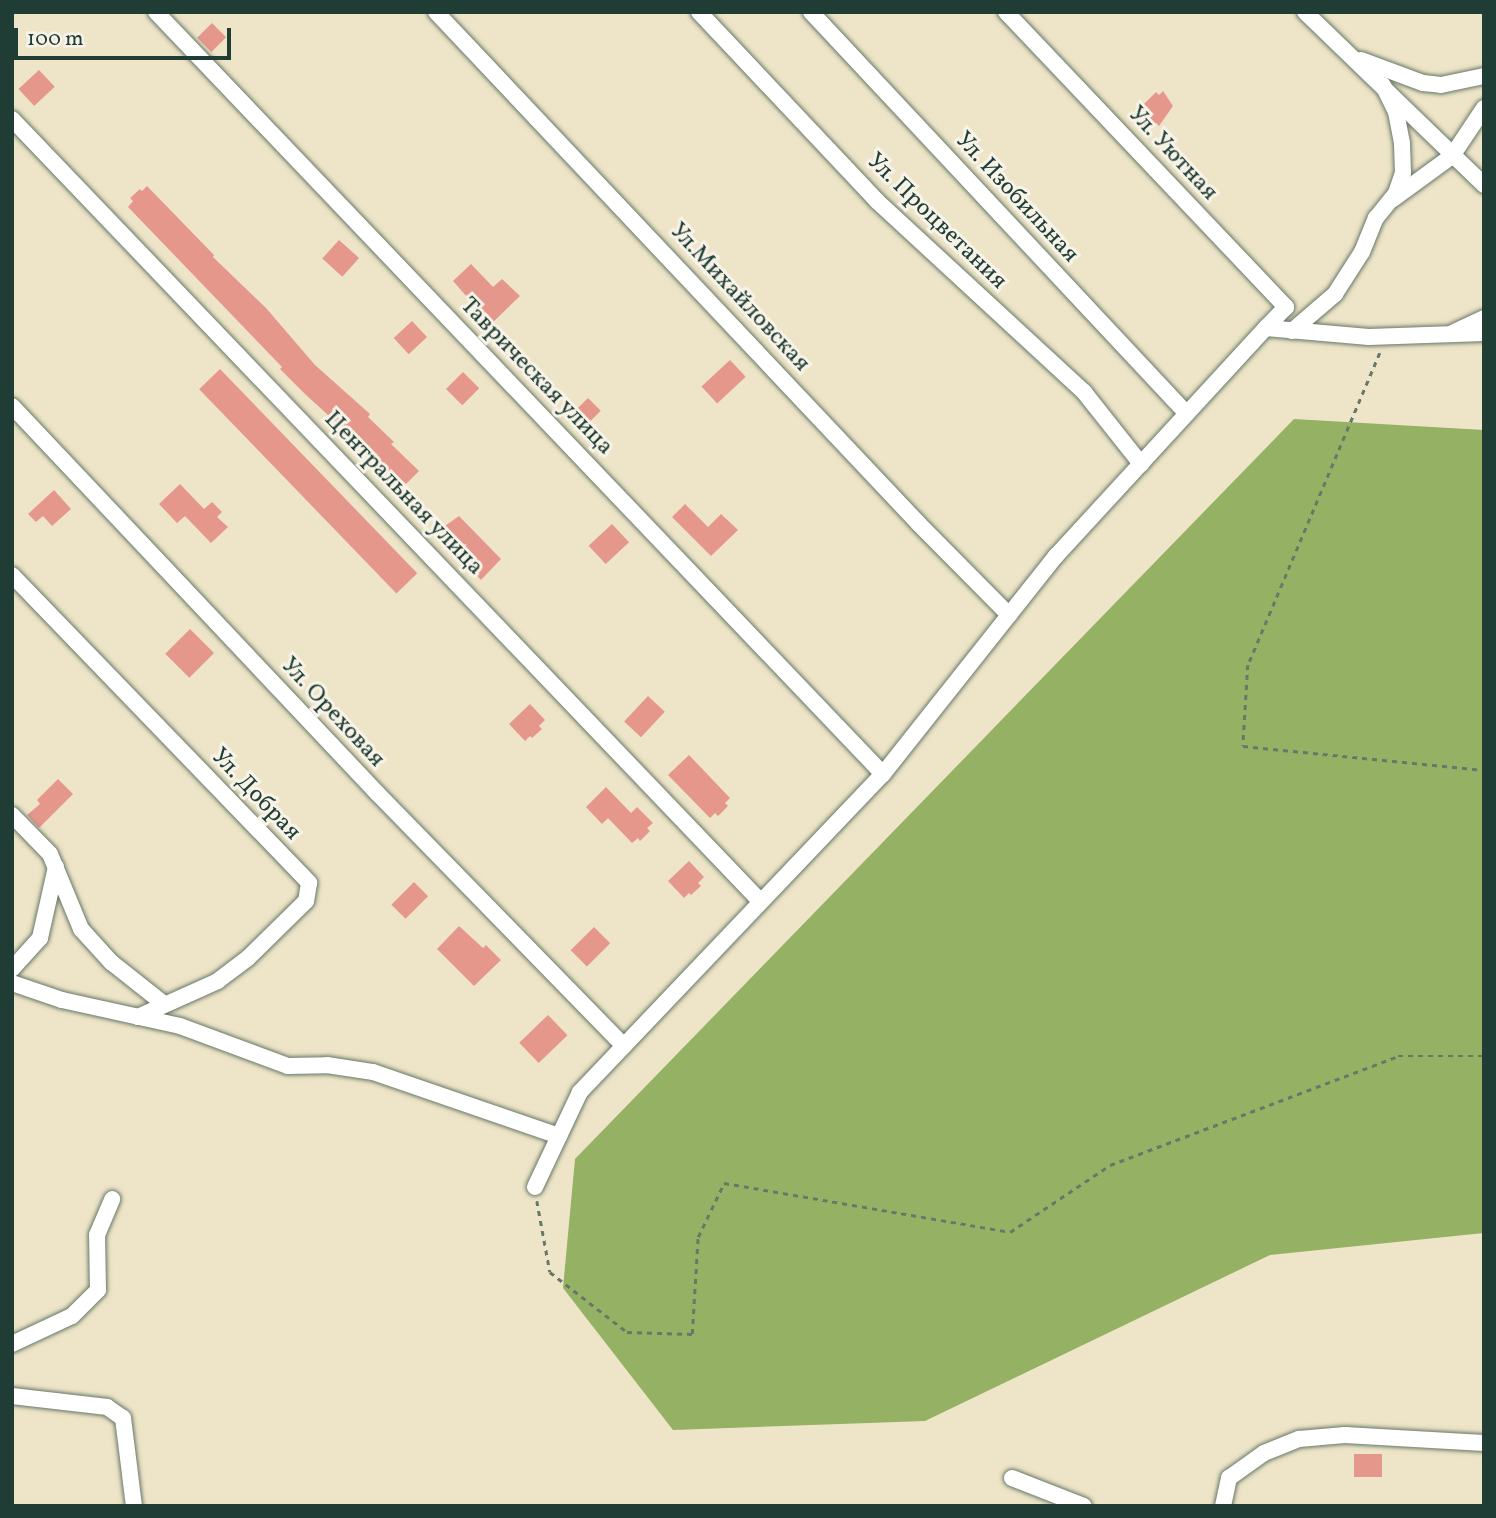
<!DOCTYPE html>
<html>
<head>
<meta charset="utf-8">
<style>
  body { margin:0 }
  #map { position:relative; width:1496px; height:1518px; overflow:hidden; background:#eee5c8; font-family:Vollkorn,serif }
  div>[style] { position:absolute }
  .forest>* { inset:0; background:#95b164 }
  .building>* { inset:0; background:#e6978c; transform-origin:0 0 }
  .path>* { height:2.5px; margin-top:-1.25px; transform-origin:0; background:repeating-linear-gradient(90deg,#677868 0 5px,transparent 0 10px) }
  .roads { filter:drop-shadow(0 0 2px #677868) drop-shadow(0 0 2px #677868) }
  .minor>* { height:16px; margin:-8px; padding:0 8px; transform-origin:8px; border-radius:8px; background:#fff }
  span { translate:-50% -50%; white-space:nowrap; text-align:center; line-height:1.15; -webkit-text-stroke:6px #f7f3e8; paint-order:stroke }
  .street-label { font-size:24px; color:#1f3d34 }
  .frame { position:absolute; inset:0; border:14px solid #1f3d34; pointer-events:none }
  .scale { position:absolute; left:14px; top:28px; width:217px; height:32px; box-sizing:border-box; border:4px solid #1f3d34; border-top:0; padding-left:9px; font-size:21px; line-height:24px; white-space:nowrap; color:#1f3d34; -webkit-text-stroke:5px #f7f3e8; paint-order:stroke }
</style>
</head>
<body>
<div id="map">
  <div class="forest">
    <i style="clip-path:polygon(1294px 419px,1484px 430px,1484px 1233px,1270px 1255px,925px 1421px,673px 1430px,563px 1288px,575px 1159px)"></i>
  </div>
  <div class="building">
    <i style="left:212px;top:23px;width:20px;height:21px;rotate:45deg"></i>
    <i style="left:39px;top:70px;width:23px;height:28px;rotate:47deg"></i>
    <i style="clip-path:polygon(1163px 91px,1173px 106px,1159px 126px,1156px 123px,1152px 127px,1137px 111px,1156px 92px,1159px 95px)"></i>
    <i style="clip-path:polygon(147px 186px,214px 255px,213px 257px,266px 308px,315px 365px,370px 414px,368px 417px,394px 442px,391px 444px,419px 471px,399px 491px,358px 447px,360px 444px,306px 395px,280px 369px,282px 367px,128px 207px,133px 201px,130px 198px,140px 189px,142px 191px)"></i>
    <i style="left:339px;top:240px;width:27px;height:25px;rotate:42deg"></i>
    <i style="clip-path:polygon(471px 264px,493px 287px,502px 279px,520px 296px,491px 324px,453px 281px)"></i>
    <i style="left:412px;top:321px;width:22px;height:25px;rotate:47deg"></i>
    <i style="left:730px;top:360px;width:23px;height:39px;rotate:47deg"></i>
    <i style="left:220px;top:369px;width:284px;height:29px;rotate:46deg"></i>
    <i style="left:463px;top:372px;width:23px;height:24px;rotate:45deg"></i>
    <i style="left:588px;top:398px;width:18px;height:18px;rotate:45deg"></i>
    <i style="clip-path:polygon(180px 484px,204px 509px,212px 502px,222px 512px,217px 517px,228px 527px,211px 543px,185px 516px,177px 523px,159px 504px)"></i>
    <i style="clip-path:polygon(54px 490px,71px 509px,52px 526px,43px 516px,36px 522px,28px 514px)"></i>
    <i style="clip-path:polygon(685px 504px,708px 527px,721px 514px,738px 530px,711px 556px,672px 517px)"></i>
    <i style="clip-path:polygon(459px 516px,501px 559px,481px 580px,439px 536px,445px 530px,442px 528px)"></i>
    <i style="left:612px;top:524px;width:25px;height:32px;rotate:47deg"></i>
    <i style="left:190px;top:629px;width:34px;height:35px;rotate:45deg"></i>
    <i style="left:648px;top:696px;width:23px;height:35px;rotate:43deg"></i>
    <i style="clip-path:polygon(530px 704px,545px 720px,539px 726px,542px 729px,532px 738px,530px 736px,525px 741px,509px 724px)"></i>
    <i style="clip-path:polygon(689px 755px,730px 798px,725px 803px,728px 806px,718px 816px,715px 813px,710px 818px,668px 775px)"></i>
    <i style="clip-path:polygon(58px 779px,73px 794px,39px 828px,27px 815px,40px 804px,37px 800px)"></i>
    <i style="clip-path:polygon(606px 787px,631px 813px,637px 807px,653px 823px,647px 828px,650px 831px,640px 841px,638px 838px,632px 843px,608px 818px,602px 824px,586px 807px)"></i>
    <i style="clip-path:polygon(689px 861px,704px 877px,698px 883px,701px 886px,691px 895px,689px 893px,684px 898px,668px 881px)"></i>
    <i style="left:414px;top:882px;width:20px;height:32px;rotate:45deg"></i>
    <i style="clip-path:polygon(459px 926px,483px 948px,486px 945px,501px 960px,474px 986px,437px 949px)"></i>
    <i style="left:594px;top:927px;width:23px;height:33px;rotate:45deg"></i>
    <i style="left:548px;top:1015px;width:28px;height:40px;rotate:46deg"></i>
    <i style="left:1354px;top:1454px;width:28px;height:23px"></i>
  </div>
  <div class="path">
    <i style="left:1380px;top:353px;width:339px;rotate:112.9deg"></i>
    <i style="left:1248px;top:665px;width:81px;rotate:93.5deg"></i>
    <i style="left:1243px;top:746px;width:242px;rotate:5.7deg"></i>
    <i style="left:537px;top:1201px;width:72px;rotate:79.6deg"></i>
    <i style="left:550px;top:1272px;width:98px;rotate:37.9deg"></i>
    <i style="left:627px;top:1332px;width:65px;rotate:1.8deg"></i>
    <i style="left:692px;top:1334px;width:97px;rotate:-86.5deg"></i>
    <i style="left:698px;top:1237px;width:60px;rotate:-64.3deg"></i>
    <i style="left:724px;top:1183px;width:290px;rotate:9.7deg"></i>
    <i style="left:1010px;top:1232px;width:120px;rotate:-33.8deg"></i>
    <i style="left:1110px;top:1165px;width:308px;rotate:-20.7deg"></i>
    <i style="left:1398px;top:1056px;width:86px"></i>
  </div>
  <div class="roads">
    <div class="minor">
      <i style="left:156px;top:12px;width:1053px;rotate:46.35deg"></i>
      <i style="left:436px;top:12px;width:704px;rotate:46.67deg"></i>
      <i style="left:919px;top:524px;width:128px;rotate:45.3deg"></i>
      <i style="left:699px;top:12px;width:260px;rotate:46.7deg"></i>
      <i style="left:877px;top:201px;width:282px;rotate:42.7deg"></i>
      <i style="left:1084px;top:392px;width:92px;rotate:51.6deg"></i>
      <i style="left:811px;top:12px;width:550px;rotate:46.91deg"></i>
      <i style="left:1006px;top:12px;width:407px;rotate:46.5deg"></i>
      <i style="left:1286px;top:307px;width:29px;rotate:134deg"></i>
      <i style="left:1305px;top:12px;width:249px;rotate:44deg"></i>
      <i style="left:1361px;top:60px;width:66px;rotate:20.4deg"></i>
      <i style="left:1423px;top:83px;width:18px;rotate:6deg"></i>
      <i style="left:1441px;top:85px;width:44px;rotate:-11.8deg"></i>
      <i style="left:12px;top:119px;width:1082px;rotate:46.27deg"></i>
      <i style="left:1393px;top:199px;width:73px;rotate:-36.1deg"></i>
      <i style="left:1452px;top:156px;width:58px;rotate:-56.3deg"></i>
      <i style="left:1292px;top:331px;width:57px;rotate:-40.7deg"></i>
      <i style="left:1335px;top:294px;width:50px;rotate:-57.3deg"></i>
      <i style="left:1362px;top:252px;width:37px;rotate:-68deg"></i>
      <i style="left:1376px;top:218px;width:32px;rotate:-51deg"></i>
      <i style="left:1396px;top:193px;width:21px;rotate:-71deg"></i>
      <i style="left:1403px;top:173px;width:30px;rotate:-92deg"></i>
      <i style="left:1402px;top:143px;width:32px;rotate:-101deg"></i>
      <i style="left:1396px;top:112px;width:30px;rotate:-116deg"></i>
      <i style="left:1454px;top:332px;width:33px;rotate:-25deg"></i>
      <i style="left:12px;top:406px;width:533px;rotate:46.67deg"></i>
      <i style="left:378px;top:794px;width:352px;rotate:45.7deg"></i>
      <i style="left:12px;top:575px;width:428px;rotate:46deg"></i>
      <i style="left:309px;top:883px;width:18px;rotate:99deg"></i>
      <i style="left:306px;top:901px;width:81px;rotate:135.5deg"></i>
      <i style="left:248px;top:958px;width:38px;rotate:143deg"></i>
      <i style="left:218px;top:981px;width:88px;rotate:155.8deg"></i>
      <i style="left:12px;top:815px;width:54px;rotate:45.7deg"></i>
      <i style="left:50px;top:854px;width:81px;rotate:67.5deg"></i>
      <i style="left:81px;top:929px;width:45px;rotate:47.7deg"></i>
      <i style="left:111px;top:962px;width:68px;rotate:38.4deg"></i>
      <i style="left:12px;top:969px;width:42px;rotate:-47.9deg"></i>
      <i style="left:40px;top:938px;width:73px;rotate:-77.3deg"></i>
      <i style="left:12px;top:983px;width:53px;rotate:18.8deg"></i>
      <i style="left:62px;top:1000px;width:121px;rotate:12.4deg"></i>
      <i style="left:180px;top:1026px;width:115px;rotate:20.3deg"></i>
      <i style="left:288px;top:1066px;width:39px;rotate:-1deg"></i>
      <i style="left:327px;top:1065px;width:47px;rotate:8.7deg"></i>
      <i style="left:373px;top:1072px;width:197px;rotate:19deg"></i>
      <i style="left:535px;top:1187px;width:105px;rotate:-64.7deg"></i>
      <i style="left:580px;top:1092px;width:439px;rotate:-46.4deg"></i>
      <i style="left:883px;top:774px;width:278px;rotate:-51.6deg"></i>
      <i style="left:1056px;top:556px;width:310px;rotate:-47.4deg"></i>
      <i style="left:1266px;top:328px;width:103px;rotate:5deg"></i>
      <i style="left:1369px;top:337px;width:115px;rotate:-2deg"></i>
      <i style="left:12px;top:1344px;width:66px;rotate:-25deg"></i>
      <i style="left:72px;top:1316px;width:37px;rotate:-45deg"></i>
      <i style="left:98px;top:1290px;width:55px;rotate:-91deg"></i>
      <i style="left:97px;top:1235px;width:39px;rotate:-67deg"></i>
      <i style="left:12px;top:1396px;width:96px;rotate:6.6deg"></i>
      <i style="left:107px;top:1407px;width:19px;rotate:35deg"></i>
      <i style="left:123px;top:1418px;width:89px;rotate:82.9deg"></i>
      <i style="left:1012px;top:1478px;width:77px;rotate:21.3deg"></i>
      <i style="left:1223px;top:1506px;width:29px;rotate:-78deg"></i>
      <i style="left:1229px;top:1478px;width:43px;rotate:-35.5deg"></i>
      <i style="left:1264px;top:1453px;width:38px;rotate:-22deg"></i>
      <i style="left:1299px;top:1439px;width:46px;rotate:-5deg"></i>
      <i style="left:1345px;top:1435px;width:139px;rotate:3.3deg"></i>
    </div>
  </div>
  <div class="street-label">
    <span style="left:1172px;top:154px;rotate:47deg">Ул. Уютная</span>
    <span style="left:1016px;top:198px;rotate:47deg">Ул. Изобильная</span>
    <span style="left:936px;top:222px;rotate:44deg">Ул. Процветания</span>
    <span style="left:739px;top:298px;rotate:47deg">Ул.Михайловская</span>
    <span style="left:536px;top:377px;rotate:46deg">Таврическая улица</span>
    <span style="left:403px;top:494px;rotate:46deg">Центральная улица</span>
    <span style="left:332px;top:713px;rotate:47deg">Ул. Ореховая</span>
    <span style="left:255px;top:795px;rotate:46deg">Ул. Добрая</span>
  </div>
  <div class="frame"></div>
  <div class="scale">100 m</div>
</div>
</body>
</html>
